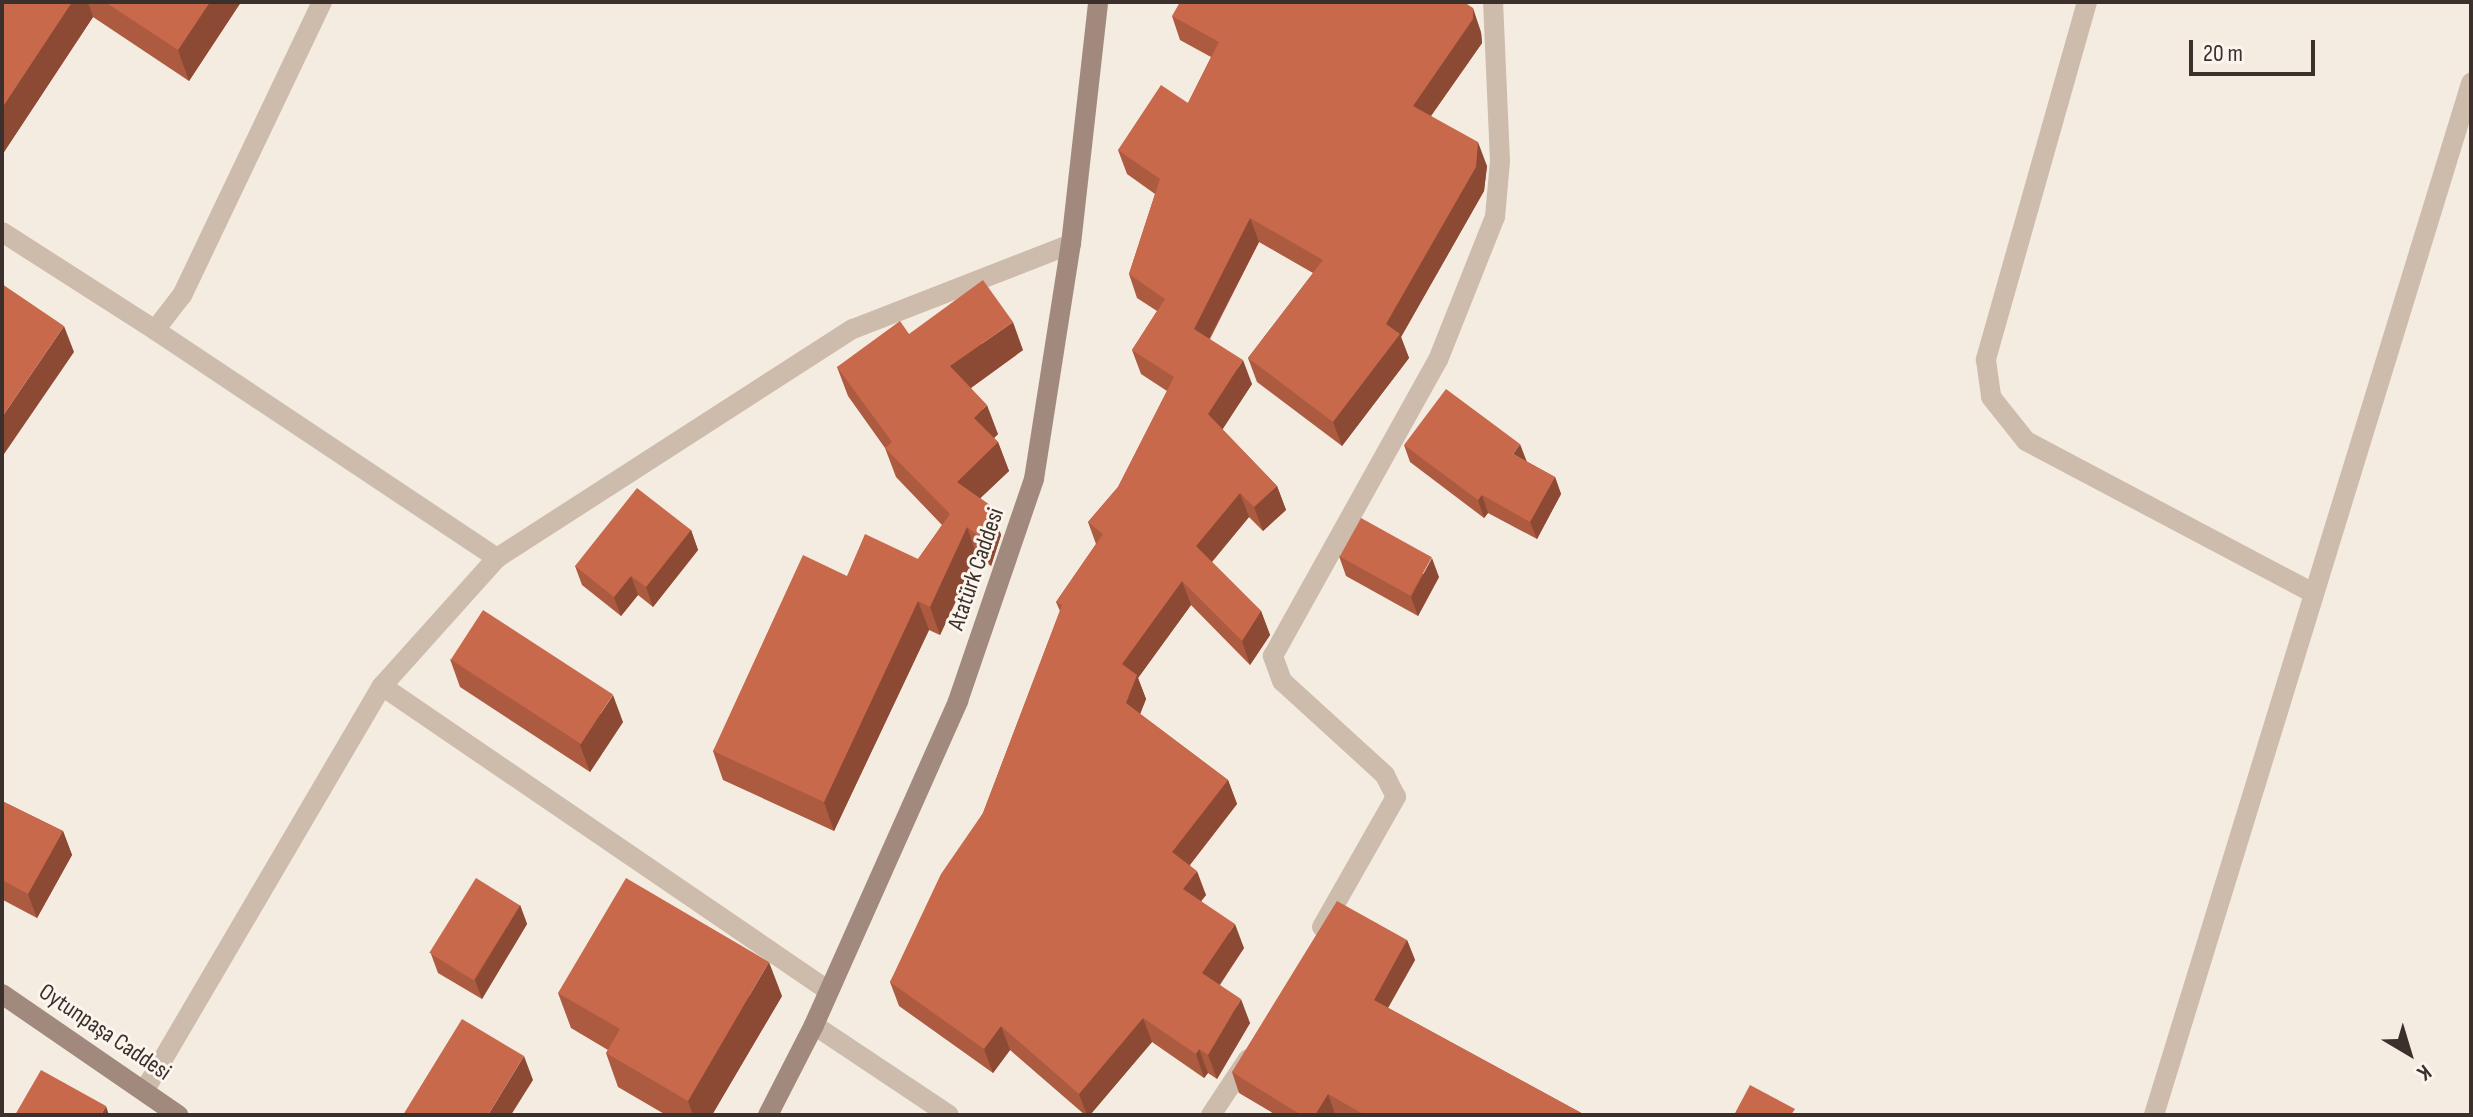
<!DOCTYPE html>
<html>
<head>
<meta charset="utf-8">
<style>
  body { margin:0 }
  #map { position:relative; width:2473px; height:1117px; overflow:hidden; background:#f4ebe1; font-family:"Sofia Sans Condensed",sans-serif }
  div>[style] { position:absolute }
  .street>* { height:20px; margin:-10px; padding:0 10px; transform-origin:10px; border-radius:10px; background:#cdbbac }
  .secondary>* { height:20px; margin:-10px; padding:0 10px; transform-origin:10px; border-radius:10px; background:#a18a7d }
  .wall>* { inset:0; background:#ac5a40 }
  .shaded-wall>* { inset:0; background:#8c4a34 }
  .building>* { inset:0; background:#c8694b; transform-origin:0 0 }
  span { translate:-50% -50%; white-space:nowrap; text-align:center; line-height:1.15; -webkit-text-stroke:6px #fbf5ee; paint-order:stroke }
  .street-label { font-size:24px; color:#3b302b }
  .frame { position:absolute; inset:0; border:4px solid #3b302b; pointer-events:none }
  .north { position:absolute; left:2369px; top:1013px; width:80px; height:80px; -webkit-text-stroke:6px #fbf5ee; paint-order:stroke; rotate:142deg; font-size:22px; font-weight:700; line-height:32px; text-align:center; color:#3b302b }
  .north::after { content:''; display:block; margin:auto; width:28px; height:36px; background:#3b302b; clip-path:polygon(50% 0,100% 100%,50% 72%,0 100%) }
  .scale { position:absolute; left:2189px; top:40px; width:126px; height:36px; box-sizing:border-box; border:4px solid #3b302b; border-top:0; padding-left:10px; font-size:24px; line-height:28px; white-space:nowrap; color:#3b302b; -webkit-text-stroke:6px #fbf5ee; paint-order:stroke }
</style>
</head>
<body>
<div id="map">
  <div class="street">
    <i style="left:322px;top:2px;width:325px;rotate:115.5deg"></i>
    <i style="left:182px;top:295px;width:44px;rotate:127.6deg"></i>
    <i style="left:155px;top:330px;width:411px;rotate:33.7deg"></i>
    <i style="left:2087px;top:2px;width:372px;rotate:105.8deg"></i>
    <i style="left:1986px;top:360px;width:37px;rotate:82deg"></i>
    <i style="left:1991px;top:397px;width:56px;rotate:51.5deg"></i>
    <i style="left:2026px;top:441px;width:325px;rotate:27.9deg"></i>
    <i style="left:2px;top:232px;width:182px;rotate:32.6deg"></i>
    <i style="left:382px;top:686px;width:541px;rotate:34.31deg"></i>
    <i style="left:1322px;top:927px;width:150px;rotate:-60.4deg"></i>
    <i style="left:1396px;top:797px;width:25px;rotate:-117deg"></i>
    <i style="left:1385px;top:775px;width:139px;rotate:-137.6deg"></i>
    <i style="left:1282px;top:681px;width:27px;rotate:-110deg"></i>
    <i style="left:1273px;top:656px;width:339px;rotate:-60.9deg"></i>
    <i style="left:1438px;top:360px;width:154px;rotate:-68.3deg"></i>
    <i style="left:1495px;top:217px;width:56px;rotate:-84.9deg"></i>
    <i style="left:1500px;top:161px;width:159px;rotate:-92.5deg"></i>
    <i style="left:814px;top:1025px;width:162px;rotate:33.7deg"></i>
    <i style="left:146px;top:1088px;width:466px;rotate:-59.6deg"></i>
    <i style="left:382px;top:686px;width:172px;rotate:-48.1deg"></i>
    <i style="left:497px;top:558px;width:423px;rotate:-32.8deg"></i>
    <i style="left:853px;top:329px;width:234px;rotate:-21.3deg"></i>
    <i style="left:1211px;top:1115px;width:67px;rotate:-56.5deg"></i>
    <i style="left:2154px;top:1115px;width:1080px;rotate:-72.92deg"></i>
  </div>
  <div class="secondary">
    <i style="left:2px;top:994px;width:214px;rotate:34.5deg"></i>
    <i style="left:768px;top:1115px;width:101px;rotate:-62.9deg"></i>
    <i style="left:814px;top:1025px;width:355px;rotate:-66deg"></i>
    <i style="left:958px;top:701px;width:235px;rotate:-71.1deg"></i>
    <i style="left:1034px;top:479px;width:238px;rotate:-81.1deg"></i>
    <i style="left:1071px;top:244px;width:244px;rotate:-83.6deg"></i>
  </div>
  <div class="wall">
    <i style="clip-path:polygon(2px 2px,241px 2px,189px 81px,93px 17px,2px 155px)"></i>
    <i style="clip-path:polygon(1172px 16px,1481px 32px,1482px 43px,1431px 116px,1487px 166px,1484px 191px,1401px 337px,1409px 358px,1342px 446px,1257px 382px,1248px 358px,1313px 273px,1259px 242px,1210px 339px,1252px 384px,1222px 429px,1277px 486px,1286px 510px,1263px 531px,1249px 517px,1212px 562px,1261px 611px,1270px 635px,1250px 665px,1191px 605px,1138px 678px,1146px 699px,1140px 714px,1228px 780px,1237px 804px,1190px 865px,1206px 895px,1201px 901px,1244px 948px,1220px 985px,1250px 1023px,1217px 1079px,1208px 1073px,1204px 1078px,1152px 1042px,1090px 1115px,1085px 1115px,1010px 1050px,993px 1073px,899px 1006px,890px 982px,983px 813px,1060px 611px,1056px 602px,1096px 544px,1088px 522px,1118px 487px,1167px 391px,1141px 374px,1132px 350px,1157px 311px,1137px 298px,1129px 274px,1155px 194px,1127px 174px,1118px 150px,1188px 103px,1211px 57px,1180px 40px)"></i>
    <i style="clip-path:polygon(909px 334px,1023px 350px,971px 388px,998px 434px,994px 438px,998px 442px,1009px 471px,980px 498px,991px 506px,1001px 535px,991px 566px,977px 556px,940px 635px,929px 630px,834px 831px,723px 780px,713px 751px,847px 576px,918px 559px,942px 525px,896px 477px,885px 448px,848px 396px,837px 367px)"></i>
    <i style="clip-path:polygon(1404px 445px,1526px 461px,1555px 477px,1561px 494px,1537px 539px,1488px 513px,1484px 518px,1410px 462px)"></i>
    <i style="clip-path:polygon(691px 530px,698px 550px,653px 607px,638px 595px,621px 616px,582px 585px,575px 566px)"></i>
    <i style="clip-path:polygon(1339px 556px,1439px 577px,1418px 616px,1346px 576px)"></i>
    <i style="clip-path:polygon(450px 659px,623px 722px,590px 772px,460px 687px)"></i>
    <i style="clip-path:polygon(2px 801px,63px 831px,72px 855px,37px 918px,3px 900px,2px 902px)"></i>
    <i style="clip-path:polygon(520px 905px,527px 924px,482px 999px,438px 973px,431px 954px)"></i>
    <i style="clip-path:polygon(1407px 940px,1415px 960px,1388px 1008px,1585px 1115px,1276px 1115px,1239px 1093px,1232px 1072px)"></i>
    <i style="clip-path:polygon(558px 993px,782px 996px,712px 1115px,666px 1115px,618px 1087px,606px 1053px,608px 1050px,571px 1028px)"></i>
  </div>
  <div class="shaded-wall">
    <i style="clip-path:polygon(72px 2px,88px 2px,93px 17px,2px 155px,2px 108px)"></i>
    <i style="clip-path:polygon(210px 2px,241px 2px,189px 81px,178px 50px)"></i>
    <i style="clip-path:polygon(1473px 8px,1481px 32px,1482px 43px,1421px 130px,1413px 106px)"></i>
    <i style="clip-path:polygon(1478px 142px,1487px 166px,1484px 191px,1401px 337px,1409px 358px,1342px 446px,1333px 422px,1386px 324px)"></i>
    <i style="clip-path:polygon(1250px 218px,1259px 242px,1202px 352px,1194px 329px)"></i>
    <i style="clip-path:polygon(1013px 322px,1023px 350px,961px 395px,950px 366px)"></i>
    <i style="clip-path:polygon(64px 326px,74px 352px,2px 457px,2px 417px)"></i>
    <i style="clip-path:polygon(1243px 360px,1252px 384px,1217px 438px,1208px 414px)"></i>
    <i style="clip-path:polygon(987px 405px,998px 434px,985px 447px,974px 418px)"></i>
    <i style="clip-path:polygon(998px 442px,1009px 471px,968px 510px,957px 482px)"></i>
    <i style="clip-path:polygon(1520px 444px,1527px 462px,1513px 454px)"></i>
    <i style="clip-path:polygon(1555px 477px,1561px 494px,1537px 539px,1530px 522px)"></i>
    <i style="clip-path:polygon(1277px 486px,1286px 510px,1263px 531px,1254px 507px)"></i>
    <i style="clip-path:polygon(1240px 493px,1249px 517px,1205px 570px,1196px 546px)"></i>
    <i style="clip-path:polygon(1482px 495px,1488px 513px,1484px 518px,1478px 500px)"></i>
    <i style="clip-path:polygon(991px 506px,1001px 535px,991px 566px,980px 537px)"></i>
    <i style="clip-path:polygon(967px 527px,977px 556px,940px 635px,930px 607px)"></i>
    <i style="clip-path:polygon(691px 530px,698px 550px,653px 607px,646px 587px)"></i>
    <i style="clip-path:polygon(1432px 558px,1439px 577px,1418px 616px,1411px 597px)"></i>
    <i style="clip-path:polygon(631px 576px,638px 595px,621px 616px,614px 597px)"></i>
    <i style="clip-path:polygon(1182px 581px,1191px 605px,1138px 678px,1146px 699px,1135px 727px,1126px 703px,1122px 664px)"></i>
    <i style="clip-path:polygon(918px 601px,929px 630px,834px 831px,824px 802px)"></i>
    <i style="clip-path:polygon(1261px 611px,1270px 635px,1250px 665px,1242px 641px)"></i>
    <i style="clip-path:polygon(613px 695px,623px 722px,590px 772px,580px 745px)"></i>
    <i style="clip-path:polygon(1228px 780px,1237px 804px,1181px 876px,1172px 852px)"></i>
    <i style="clip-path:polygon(63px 831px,72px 855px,37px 918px,28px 894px)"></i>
    <i style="clip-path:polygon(1197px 871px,1206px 895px,1192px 913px,1183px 889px)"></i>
    <i style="clip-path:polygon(520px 905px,527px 924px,482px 999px,475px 980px)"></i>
    <i style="clip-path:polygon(1235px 924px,1244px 948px,1211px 997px,1202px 973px)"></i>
    <i style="clip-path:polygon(1407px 940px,1415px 960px,1381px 1020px,1374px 1000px)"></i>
    <i style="clip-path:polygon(769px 962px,782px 996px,712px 1115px,693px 1115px,688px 1101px)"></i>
    <i style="clip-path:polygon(1241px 999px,1250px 1023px,1217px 1079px,1208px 1055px)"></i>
    <i style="clip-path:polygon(1143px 1018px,1152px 1042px,1090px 1115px,1087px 1115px,1079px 1094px)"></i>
    <i style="clip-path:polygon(1001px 1026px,1010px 1050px,993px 1073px,984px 1049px)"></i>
    <i style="clip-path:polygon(1199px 1049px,1208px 1073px,1204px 1078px,1196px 1054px)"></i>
    <i style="clip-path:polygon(524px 1056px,533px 1080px,511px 1115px,488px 1115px)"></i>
    <i style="clip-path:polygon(1328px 1094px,1335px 1114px,1315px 1115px)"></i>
    <i style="clip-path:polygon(106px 1106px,109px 1115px,101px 1115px)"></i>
  </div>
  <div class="building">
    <i style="clip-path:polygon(2px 2px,72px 2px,2px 108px)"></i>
    <i style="clip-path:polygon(105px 2px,210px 2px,178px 50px)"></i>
    <i style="clip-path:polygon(1180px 2px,1464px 2px,1473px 8px,1473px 19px,1413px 106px,1478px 142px,1476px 167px,1386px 324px,1400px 334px,1333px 422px,1248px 358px,1323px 260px,1250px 218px,1194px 329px,1243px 360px,1208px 414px,1277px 486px,1254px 507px,1240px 493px,1196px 546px,1261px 611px,1242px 641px,1182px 581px,1122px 664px,1137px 675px,1126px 703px,1228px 780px,1172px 852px,1197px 871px,1183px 889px,1235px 924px,1202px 973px,1241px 999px,1208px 1055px,1199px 1049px,1196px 1054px,1143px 1018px,1079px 1094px,1001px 1026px,984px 1049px,890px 982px,941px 874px,983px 813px,1062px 605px,1056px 602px,1103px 534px,1088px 522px,1118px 487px,1174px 377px,1132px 350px,1165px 299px,1129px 274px,1160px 179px,1118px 150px,1161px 85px,1188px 103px,1219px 42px,1172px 16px)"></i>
    <i style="clip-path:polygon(983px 280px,1013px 322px,950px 366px,987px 405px,974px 418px,998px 442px,957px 482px,991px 506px,980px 537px,967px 527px,930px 607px,918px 601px,824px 802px,713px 751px,803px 555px,847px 576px,865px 534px,918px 559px,950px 514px,885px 448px,892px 442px,837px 367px,900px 321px,909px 334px)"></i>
    <i style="clip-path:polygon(2px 284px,64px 326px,2px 417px)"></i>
    <i style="clip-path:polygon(1446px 389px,1520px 444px,1513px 454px,1555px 477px,1530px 522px,1482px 495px,1478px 500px,1404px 445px)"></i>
    <i style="clip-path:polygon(637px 488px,691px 530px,646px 587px,631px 576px,614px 597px,575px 566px)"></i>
    <i style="left:1361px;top:518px;width:81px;height:44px;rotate:29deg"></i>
    <i style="left:483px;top:610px;width:155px;height:59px;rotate:33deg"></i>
    <i style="clip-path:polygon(2px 801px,63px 831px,28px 894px,2px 880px)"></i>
    <i style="left:476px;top:878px;width:52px;height:88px;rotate:32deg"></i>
    <i style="clip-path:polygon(626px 878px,769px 962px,688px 1101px,606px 1053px,620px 1029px,558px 993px)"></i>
    <i style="clip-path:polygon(1337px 901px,1407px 940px,1374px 1000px,1585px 1115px,1365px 1115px,1328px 1094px,1315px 1115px,1301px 1115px,1232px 1072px)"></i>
    <i style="clip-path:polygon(462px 1019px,524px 1056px,488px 1115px,403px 1115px)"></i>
    <i style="clip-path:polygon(41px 1070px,106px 1106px,101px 1115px,15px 1115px)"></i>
    <i style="clip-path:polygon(1750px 1085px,1795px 1109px,1791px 1115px,1734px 1115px)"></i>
  </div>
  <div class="street-label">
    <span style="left:976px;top:569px;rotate:-71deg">Atatürk Caddesi</span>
    <span style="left:105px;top:1032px;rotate:34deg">Oytunpaşa Caddesi</span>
  </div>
  <div class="frame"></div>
  <div class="north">K</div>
  <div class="scale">20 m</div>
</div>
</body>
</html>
